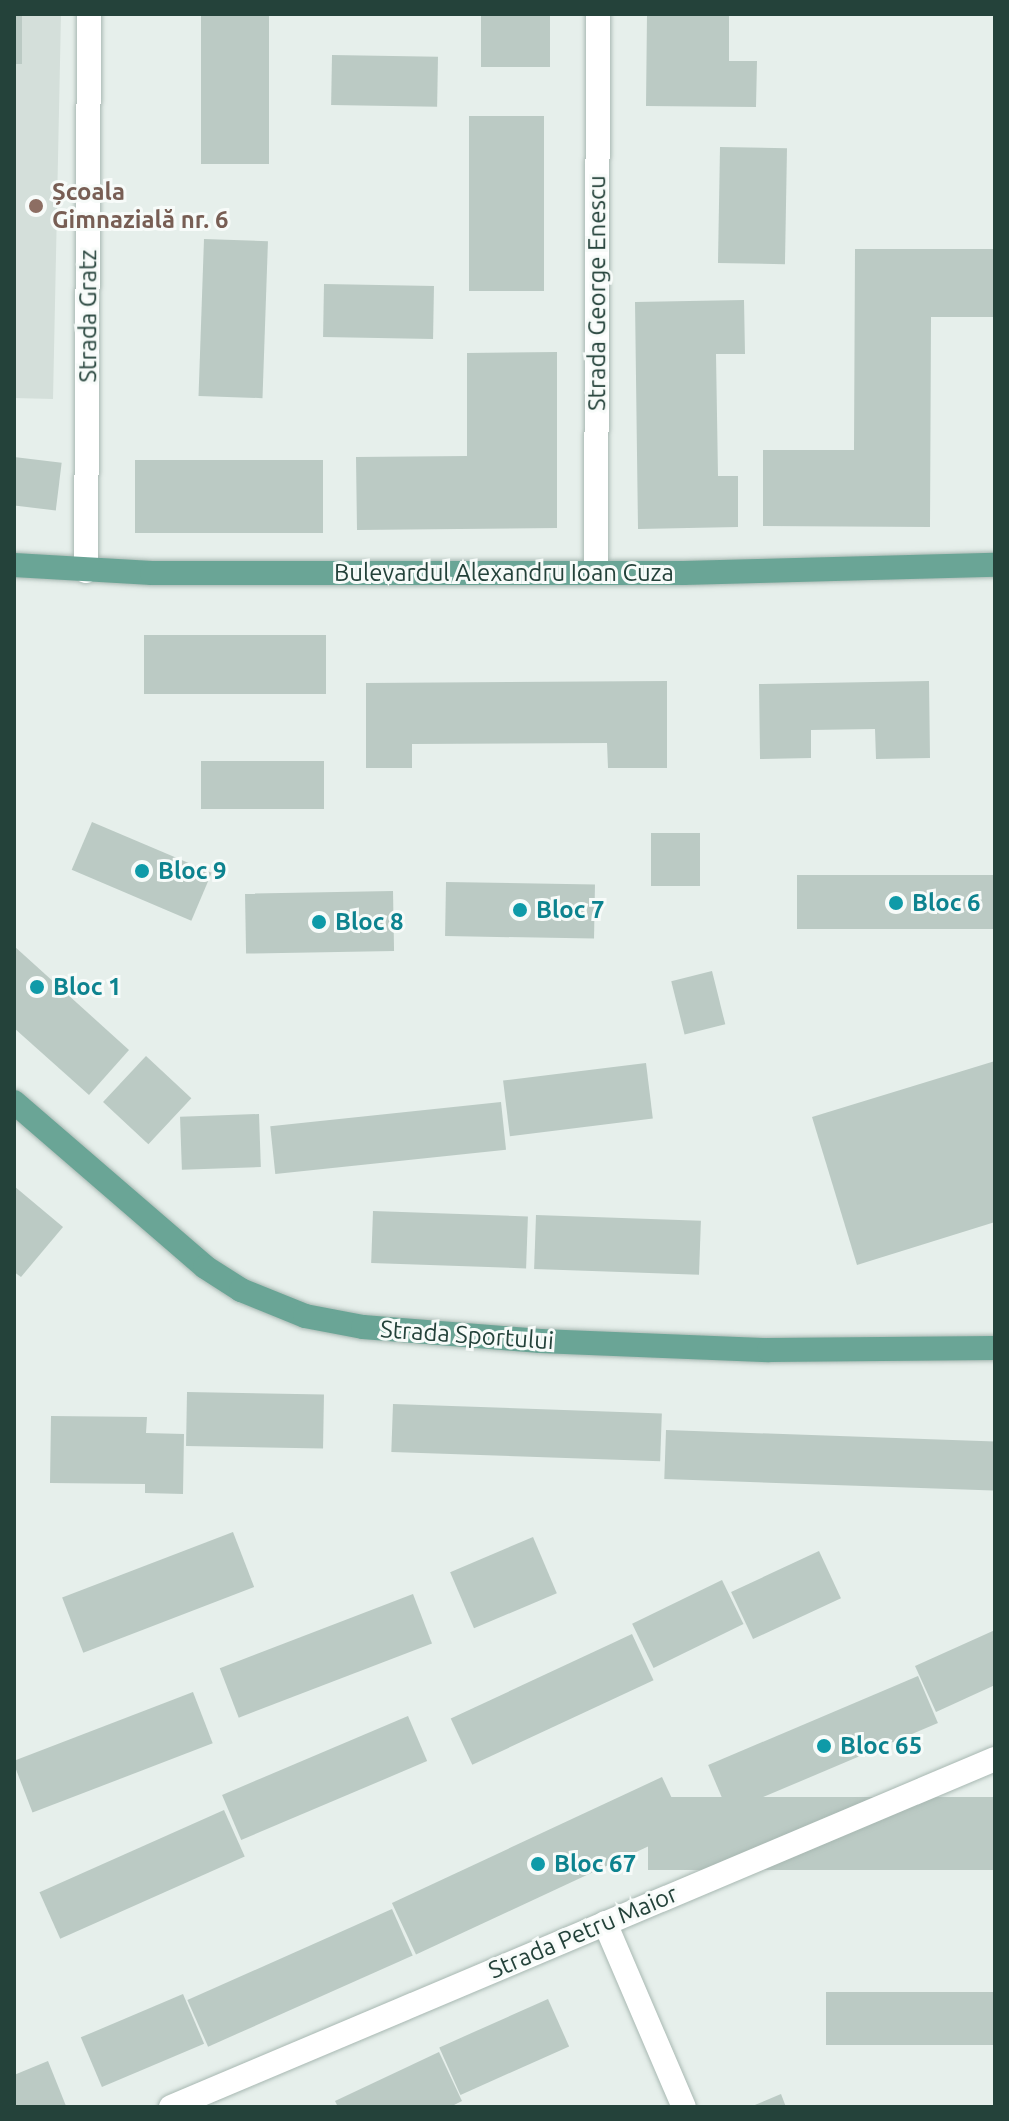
<!DOCTYPE html>
<html>
<head>
<meta charset="utf-8">
<style>
  body { margin:0 }
  #map { position:relative; width:1009px; height:2121px; overflow:hidden; background:#e6efeb; font-family:Ubuntu,sans-serif }
  div>[style] { position:absolute }
  .built>* { inset:0; background:#d4dfda }
  .building>* { inset:0; background:#bbcac4; transform-origin:0 0 }
  .roads { filter:drop-shadow(0 0 2px #a8b8b2) drop-shadow(0 0 2px #a8b8b2) }
  .minor>* { height:24px; margin:-12px; padding:0 12px; transform-origin:12px; border-radius:12px; background:#fff }
  .major>* { height:24px; margin:-12px; padding:0 12px; transform-origin:12px; border-radius:12px; background:#6aa596 }
  .dots>* { width:22px; height:22px; translate:-50% -50%; box-sizing:border-box; border:4px solid #f7fbf9; border-radius:50% }
  span { translate:-50% -50%; white-space:nowrap; text-align:center; line-height:1.15; -webkit-text-stroke:6px #f7fbf9; paint-order:stroke }
  .education-label { font-size:24px; color:#785e54; font-weight:700 }
  .left { translate:0 -50%; text-align:left }
  .street-label { font-size:24px; color:#24423a }
  .culture-label { font-size:24px; color:#0d838f; font-weight:700 }
  .frame { position:absolute; inset:0; border:16px solid #24423a; pointer-events:none }
</style>
</head>
<body>
<div id="map">
  <div class="built">
    <i style="clip-path:polygon(14px 14px,61px 14px,53px 399px,14px 398px)"></i>
  </div>
  <div class="building">
    <i style="left:14px;top:14px;width:8px;height:50px"></i>
    <i style="left:201px;top:14px;width:68px;height:150px"></i>
    <i style="left:481px;top:14px;width:69px;height:53px"></i>
    <i style="clip-path:polygon(647px 14px,729px 14px,729px 61px,757px 61px,756px 107px,646px 106px)"></i>
    <i style="left:332px;top:55px;width:106px;height:50px;rotate:1deg"></i>
    <i style="left:544px;top:116px;width:175px;height:75px;rotate:90deg"></i>
    <i style="left:720px;top:147px;width:67px;height:116px;rotate:1deg"></i>
    <i style="left:204px;top:239px;width:64px;height:157px;rotate:2deg"></i>
    <i style="clip-path:polygon(855px 249px,995px 249px,995px 317px,931px 317px,930px 527px,763px 526px,763px 450px,854px 450px)"></i>
    <i style="left:324px;top:284px;width:110px;height:53px;rotate:1deg"></i>
    <i style="clip-path:polygon(744px 300px,745px 354px,716px 354px,718px 476px,738px 476px,738px 527px,638px 529px,635px 302px)"></i>
    <i style="clip-path:polygon(557px 352px,557px 528px,357px 530px,356px 457px,467px 456px,467px 353px)"></i>
    <i style="left:14px;top:457px;width:48px;height:48px;rotate:7deg"></i>
    <i style="left:135px;top:460px;width:188px;height:73px"></i>
    <i style="left:144px;top:635px;width:182px;height:59px"></i>
    <i style="clip-path:polygon(667px 681px,667px 768px,608px 768px,607px 743px,412px 744px,412px 768px,366px 768px,366px 683px)"></i>
    <i style="clip-path:polygon(929px 681px,930px 758px,876px 759px,875px 729px,811px 730px,811px 758px,760px 759px,759px 684px)"></i>
    <i style="left:201px;top:761px;width:123px;height:48px"></i>
    <i style="left:92px;top:822px;width:130px;height:52px;rotate:23deg"></i>
    <i style="left:651px;top:833px;width:49px;height:53px"></i>
    <i style="left:995px;top:875px;width:54px;height:198px;rotate:90deg"></i>
    <i style="left:446px;top:882px;width:149px;height:54px;rotate:1deg"></i>
    <i style="left:393px;top:891px;width:60px;height:148px;rotate:89deg"></i>
    <i style="clip-path:polygon(14px 946px,129px 1050px,89px 1095px,14px 1028px)"></i>
    <i style="left:712px;top:971px;width:55px;height:42px;rotate:76deg"></i>
    <i style="left:146px;top:1056px;width:62px;height:63px;rotate:43deg"></i>
    <i style="clip-path:polygon(995px 1061px,995px 1222px,857px 1265px,812px 1117px)"></i>
    <i style="left:646px;top:1063px;width:56px;height:144px;rotate:83deg"></i>
    <i style="left:501px;top:1102px;width:48px;height:232px;rotate:84deg"></i>
    <i style="left:259px;top:1114px;width:53px;height:79px;rotate:88deg"></i>
    <i style="clip-path:polygon(14px 1186px,63px 1227px,21px 1277px,14px 1272px)"></i>
    <i style="left:373px;top:1211px;width:155px;height:52px;rotate:2deg"></i>
    <i style="left:536px;top:1215px;width:165px;height:54px;rotate:2deg"></i>
    <i style="left:187px;top:1392px;width:137px;height:54px;rotate:1deg"></i>
    <i style="left:393px;top:1404px;width:269px;height:48px;rotate:2deg"></i>
    <i style="clip-path:polygon(51px 1416px,147px 1417px,146px 1433px,184px 1434px,183px 1494px,145px 1493px,145px 1484px,50px 1483px)"></i>
    <i style="left:666px;top:1430px;width:329px;height:49px;rotate:2deg"></i>
    <i style="left:233px;top:1532px;width:59px;height:183px;rotate:69deg"></i>
    <i style="left:533px;top:1537px;width:61px;height:90px;rotate:67deg"></i>
    <i style="left:819px;top:1551px;width:52px;height:97px;rotate:65deg"></i>
    <i style="left:722px;top:1580px;width:49px;height:100px;rotate:64deg"></i>
    <i style="left:413px;top:1594px;width:53px;height:207px;rotate:69deg"></i>
    <i style="clip-path:polygon(995px 1630px,995px 1685px,936px 1712px,915px 1666px)"></i>
    <i style="left:632px;top:1634px;width:51px;height:200px;rotate:65deg"></i>
    <i style="left:918px;top:1676px;width:51px;height:228px;rotate:67deg"></i>
    <i style="left:193px;top:1692px;width:55px;height:193px;rotate:69deg"></i>
    <i style="left:408px;top:1716px;width:49px;height:202px;rotate:67deg"></i>
    <i style="left:662px;top:1777px;width:57px;height:298px;rotate:65deg"></i>
    <i style="left:995px;top:1797px;width:73px;height:347px;rotate:90deg"></i>
    <i style="left:224px;top:1810px;width:51px;height:202px;rotate:66deg"></i>
    <i style="left:392px;top:1909px;width:51px;height:224px;rotate:66deg"></i>
    <i style="left:995px;top:1992px;width:53px;height:169px;rotate:90deg"></i>
    <i style="left:183px;top:1994px;width:54px;height:111px;rotate:67deg"></i>
    <i style="left:548px;top:1999px;width:52px;height:119px;rotate:66deg"></i>
    <i style="clip-path:polygon(439px 2052px,462px 2101px,450px 2107px,338px 2107px,335px 2101px)"></i>
    <i style="clip-path:polygon(48px 2061px,66px 2106px,14px 2107px,14px 2075px)"></i>
    <i style="clip-path:polygon(781px 2094px,786px 2107px,750px 2107px)"></i>
  </div>
  <div class="roads">
    <div class="minor">
      <i style="left:86px;top:571px;width:557px;rotate:-89.69deg"></i>
      <i style="left:596px;top:572px;width:558px;rotate:-89.79deg"></i>
      <i style="left:605px;top:1923px;width:200px;rotate:66.8deg"></i>
      <i style="left:171px;top:2107px;width:894px;rotate:-22.9deg"></i>
    </div>
    <div class="major">
      <i style="left:14px;top:565px;width:138px;rotate:3.3deg"></i>
      <i style="left:152px;top:573px;width:531px"></i>
      <i style="left:683px;top:573px;width:312px;rotate:-1.5deg"></i>
      <i style="left:14px;top:1102px;width:252px;rotate:40.8deg"></i>
      <i style="left:205px;top:1267px;width:43px;rotate:32.6deg"></i>
      <i style="left:241px;top:1290px;width:69px;rotate:22.1deg"></i>
      <i style="left:305px;top:1316px;width:59px;rotate:10.7deg"></i>
      <i style="left:363px;top:1327px;width:178px;rotate:4.5deg"></i>
      <i style="left:540px;top:1341px;width:229px;rotate:2.3deg"></i>
      <i style="left:769px;top:1350px;width:226px;rotate:-0.5deg"></i>
    </div>
  </div>
  <div class="dots">
    <i style="left:36px;top:206px;background:#8d6e63"></i>
    <i style="left:142px;top:871px;background:#0f9aa8"></i>
    <i style="left:896px;top:903px;background:#0f9aa8"></i>
    <i style="left:520px;top:910px;background:#0f9aa8"></i>
    <i style="left:319px;top:922px;background:#0f9aa8"></i>
    <i style="left:37px;top:987px;background:#0f9aa8"></i>
    <i style="left:824px;top:1746px;background:#0f9aa8"></i>
    <i style="left:538px;top:1864px;background:#0f9aa8"></i>
  </div>
  <div class="education-label">
    <span class="left" style="left:52px;top:206px">Școala<br>Gimnazială nr. 6</span>
  </div>
  <div class="street-label">
    <span style="left:597px;top:293px;rotate:-90deg">Strada George Enescu</span>
    <span style="left:88px;top:316px;rotate:-90deg">Strada Gratz</span>
    <span style="left:504px;top:573px">Bulevardul Alexandru Ioan Cuza</span>
    <span style="left:467px;top:1335px;rotate:4deg">Strada Sportului</span>
    <span style="left:583px;top:1932px;rotate:-23deg">Strada Petru Maior</span>
  </div>
  <div class="culture-label">
    <span class="left" style="left:158px;top:871px">Bloc 9</span>
    <span class="left" style="left:912px;top:903px">Bloc 6</span>
    <span class="left" style="left:536px;top:910px">Bloc 7</span>
    <span class="left" style="left:335px;top:922px">Bloc 8</span>
    <span class="left" style="left:53px;top:987px">Bloc 1</span>
    <span class="left" style="left:840px;top:1746px">Bloc 65</span>
    <span class="left" style="left:554px;top:1864px">Bloc 67</span>
  </div>
  <div class="frame"></div>
</div>
</body>
</html>
